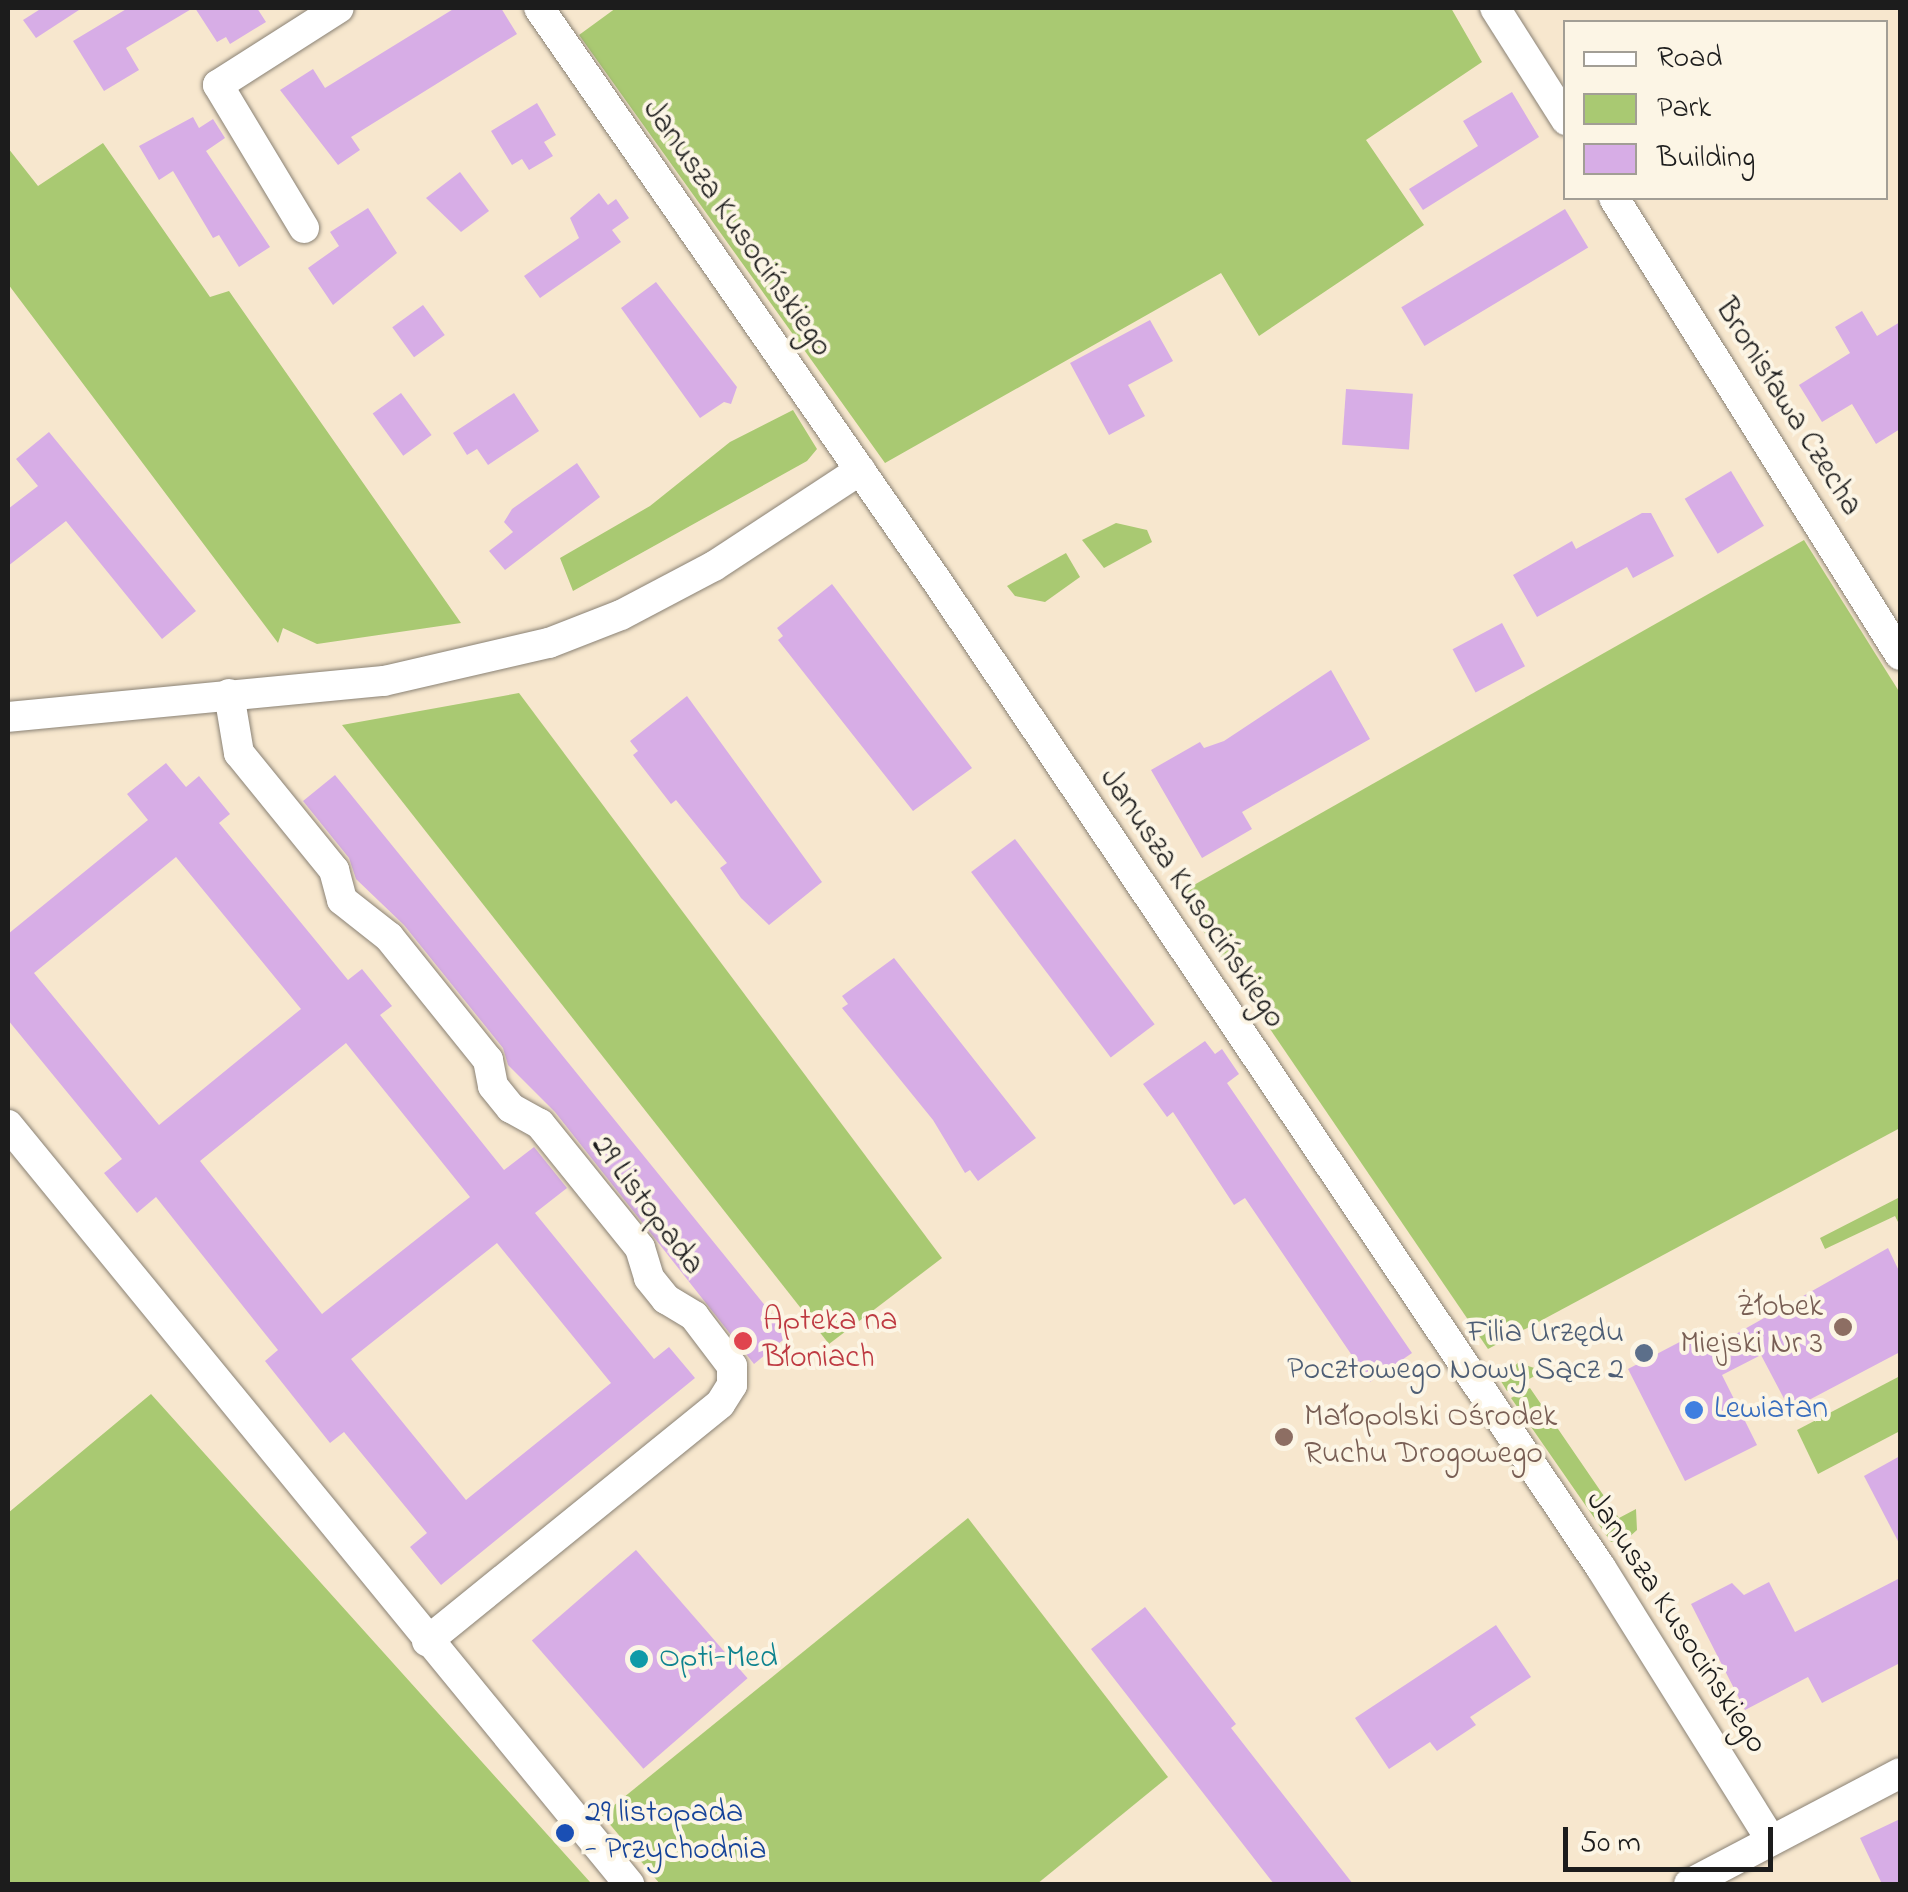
<!DOCTYPE html>
<html>
<head>
<meta charset="utf-8">
<style>
  body { margin:0 }
  #map { position:relative; width:1908px; height:1892px; overflow:hidden; background:#f7e7ce; font-family:"Indie Flower",sans-serif }
  div>[style] { position:absolute }
  .green>* { inset:0; background:#a9c972 }
  .building>* { inset:0; background:#d7ade6; transform-origin:0 0 }
  .roads { filter:drop-shadow(0 0 2px #8a8275) drop-shadow(0 0 2px #8a8275) }
  .minor>* { height:30px; margin:-15px; padding:0 15px; transform-origin:15px; border-radius:15px; background:#fff }
  .dots>* { width:28px; height:28px; translate:-50% -50%; box-sizing:border-box; border:5px solid #fcf5e5; border-radius:50% }
  span { translate:-50% -50%; white-space:nowrap; text-align:center; line-height:1.15; -webkit-text-stroke:8px #fcf5e5; paint-order:stroke }
  .street-label { font-size:32px; color:#1c1c1c }
  .education-label { font-size:32px; color:#785e54 }
  .right { translate:-100% -50%; text-align:right }
  .left { translate:0 -50%; text-align:left }
  .health-label { font-size:32px; color:#be3a42 }
  .service-label { font-size:32px; color:#4e5e75 }
  .shop-label { font-size:32px; color:#366cbe }
  .culture-label { font-size:32px; color:#0d838f }
  .transit-label { font-size:32px; color:#164399 }
  .frame { position:absolute; inset:0; border:10px solid #1c1c1c; pointer-events:none }
  .legend { position:absolute; left:1563px; top:20px; width:325px; height:180px; box-sizing:border-box; background:#fcf5e5; border:2px solid #a29e95; margin:0; padding:12px 18px; list-style:none; font-size:30px; color:#1c1c1c }
  .legend li { display:flex; align-items:center; gap:20px; height:50px }
  .legend b { width:50px; border:2px solid #a29e95 }
  .scale { position:absolute; left:1563px; top:1827px; width:210px; height:45px; box-sizing:border-box; border:5px solid #1c1c1c; border-top:0; padding-left:12px; font-size:30px; line-height:35px; white-space:nowrap; color:#1c1c1c; -webkit-text-stroke:8px #fcf5e5; paint-order:stroke }
</style>
</head>
<body>
<div id="map">
  <div class="green">
    <i style="clip-path:polygon(616px 8px,1451px 8px,1482px 62px,1366px 140px,1424px 225px,1259px 336px,1221px 273px,885px 463px,579px 35px)"></i>
    <i style="clip-path:polygon(103px 143px,210px 297px,229px 291px,461px 623px,317px 644px,283px 628px,278px 643px,8px 284px,8px 148px,38px 186px)"></i>
    <i style="clip-path:polygon(793px 410px,817px 449px,807px 461px,573px 591px,560px 558px,650px 506px,730px 442px)"></i>
    <i style="clip-path:polygon(1116px 523px,1147px 530px,1152px 542px,1104px 568px,1082px 540px)"></i>
    <i style="clip-path:polygon(1804px 540px,1900px 693px,1900px 1128px,1488px 1349px,1178px 894px)"></i>
    <i style="clip-path:polygon(1066px 553px,1080px 577px,1045px 602px,1015px 596px,1007px 586px)"></i>
    <i style="clip-path:polygon(519px 693px,942px 1258px,829px 1344px,342px 725px)"></i>
    <i style="clip-path:polygon(1900px 1197px,1900px 1226px,1895px 1216px,1825px 1249px,1820px 1238px)"></i>
    <i style="clip-path:polygon(1518px 1363px,1544px 1371px,1507px 1391px,1499px 1378px)"></i>
    <i style="clip-path:polygon(1900px 1376px,1900px 1431px,1818px 1474px,1797px 1430px)"></i>
    <i style="clip-path:polygon(1530px 1388px,1619px 1518px,1636px 1509px,1637px 1530px,1627px 1539px,1611px 1542px,1511px 1398px)"></i>
    <i style="clip-path:polygon(151px 1394px,590px 1882px,592px 1884px,8px 1884px,8px 1513px)"></i>
    <i style="clip-path:polygon(968px 1518px,1168px 1777px,1037px 1884px,660px 1884px,602px 1815px)"></i>
  </div>
  <div class="building">
    <i style="clip-path:polygon(42px 8px,82px 8px,36px 38px,23px 20px)"></i>
    <i style="clip-path:polygon(128px 8px,193px 8px,126px 48px,139px 70px,104px 91px,73px 41px)"></i>
    <i style="clip-path:polygon(195px 8px,257px 8px,266px 22px,230px 44px,226px 37px,217px 42px)"></i>
    <i style="clip-path:polygon(455px 8px,501px 8px,517px 34px,351px 137px,360px 150px,338px 165px,280px 90px,313px 69px,325px 88px)"></i>
    <i style="clip-path:polygon(1512px 92px,1539px 137px,1423px 210px,1409px 189px,1478px 146px,1463px 121px)"></i>
    <i style="clip-path:polygon(537px 103px,556px 135px,544px 142px,553px 156px,529px 170px,522px 159px,512px 165px,491px 131px)"></i>
    <i style="clip-path:polygon(193px 117px,199px 128px,213px 119px,225px 138px,206px 151px,270px 247px,239px 267px,219px 235px,213px 238px,173px 171px,159px 180px,139px 146px)"></i>
    <i style="clip-path:polygon(460px 172px,489px 211px,461px 232px,426px 198px)"></i>
    <i style="clip-path:polygon(599px 193px,608px 205px,616px 199px,629px 218px,612px 230px,621px 242px,540px 298px,524px 276px,579px 238px,570px 218px)"></i>
    <i style="clip-path:polygon(368px 208px,397px 253px,333px 305px,308px 268px,339px 246px,330px 232px)"></i>
    <i style="left:1565px;top:209px;width:45px;height:191px;rotate:59deg"></i>
    <i style="clip-path:polygon(656px 282px,737px 387px,731px 404px,724px 402px,700px 418px,621px 308px)"></i>
    <i style="left:423px;top:305px;width:37px;height:38px;rotate:54deg"></i>
    <i style="clip-path:polygon(1862px 311px,1877px 336px,1900px 322px,1900px 429px,1876px 444px,1852px 404px,1822px 422px,1799px 385px,1850px 353px,1835px 327px)"></i>
    <i style="clip-path:polygon(1150px 320px,1173px 361px,1128px 385px,1145px 416px,1109px 435px,1070px 363px)"></i>
    <i style="left:1346px;top:389px;width:67px;height:56px;rotate:4deg"></i>
    <i style="left:401px;top:393px;width:52px;height:35px;rotate:54deg"></i>
    <i style="clip-path:polygon(514px 393px,539px 431px,488px 465px,477px 449px,467px 455px,453px 433px)"></i>
    <i style="clip-path:polygon(49px 432px,196px 611px,162px 639px,66px 521px,8px 566px,8px 509px,38px 486px,16px 459px)"></i>
    <i style="clip-path:polygon(577px 463px,600px 497px,505px 570px,489px 551px,513px 532px,504px 522px,512px 509px)"></i>
    <i style="left:1731px;top:471px;width:64px;height:54px;rotate:59deg"></i>
    <i style="clip-path:polygon(1642px 513px,1651px 513px,1674px 556px,1633px 578px,1627px 567px,1537px 617px,1513px 575px,1572px 541px,1576px 549px)"></i>
    <i style="clip-path:polygon(832px 584px,972px 768px,913px 811px,778px 640px,783px 636px,777px 628px)"></i>
    <i style="left:1502px;top:623px;width:49px;height:56px;rotate:62deg"></i>
    <i style="clip-path:polygon(1331px 670px,1370px 739px,1242px 812px,1252px 829px,1202px 858px,1151px 770px,1200px 742px,1204px 748px,1224px 741px)"></i>
    <i style="clip-path:polygon(687px 696px,822px 882px,769px 925px,741px 898px,720px 868px,727px 863px,676px 800px,671px 804px,633px 755px,638px 751px,630px 741px)"></i>
    <i style="clip-path:polygon(evenodd,166px 763px,186px 787px,199px 776px,230px 814px,219px 823px,348px 980px,362px 969px,392px 1006px,380px 1015px,504px 1170px,534px 1147px,567px 1188px,535px 1213px,654px 1359px,669px 1347px,695px 1378px,441px 1585px,410px 1547px,427px 1533px,344px 1432px,330px 1443px,265px 1361px,278px 1350px,156px 1197px,137px 1213px,104px 1173px,122px 1159px,8px 1020px,8px 934px,148px 820px,127px 794px,166px 763px,176px 857px,301px 1009px,159px 1125px,34px 973px,176px 857px,166px 763px,346px 1043px,470px 1197px,322px 1314px,200px 1161px,346px 1043px,166px 763px,497px 1243px,611px 1383px,466px 1500px,351px 1359px,497px 1243px)"></i>
    <i style="clip-path:polygon(335px 775px,789px 1335px,754px 1364px,555px 1112px,508px 1065px,503px 1048px,404px 925px,356px 879px,349px 858px,303px 801px)"></i>
    <i style="left:1015px;top:839px;width:232px;height:55px;rotate:53deg"></i>
    <i style="clip-path:polygon(894px 958px,1036px 1138px,978px 1181px,970px 1170px,965px 1173px,933px 1120px,842px 1008px,848px 1004px,842px 996px)"></i>
    <i style="clip-path:polygon(1205px 1041px,1215px 1054px,1222px 1049px,1239px 1074px,1227px 1083px,1412px 1353px,1370px 1382px,1245px 1198px,1234px 1205px,1173px 1112px,1167px 1117px,1143px 1084px)"></i>
    <i style="clip-path:polygon(1888px 1248px,1900px 1273px,1900px 1352px,1790px 1410px,1761px 1355px,1722px 1375px,1757px 1445px,1685px 1481px,1628px 1369px,1695px 1334px,1704px 1352px)"></i>
    <i style="clip-path:polygon(1900px 1456px,1900px 1545px,1864px 1476px)"></i>
    <i style="left:636px;top:1550px;width:170px;height:138px;rotate:49deg"></i>
    <i style="clip-path:polygon(1900px 1578px,1900px 1663px,1822px 1703px,1808px 1677px,1745px 1710px,1691px 1604px,1732px 1583px,1744px 1595px,1769px 1582px,1795px 1632px)"></i>
    <i style="clip-path:polygon(1145px 1607px,1236px 1724px,1231px 1728px,1353px 1884px,1274px 1884px,1091px 1649px)"></i>
    <i style="clip-path:polygon(1496px 1625px,1531px 1677px,1470px 1717px,1476px 1725px,1437px 1751px,1430px 1742px,1389px 1769px,1355px 1718px)"></i>
    <i style="clip-path:polygon(1900px 1819px,1900px 1884px,1882px 1884px,1860px 1838px)"></i>
  </div>
  <div class="roads">
    <div class="minor">
      <i style="left:539px;top:8px;width:701px;rotate:55.22deg"></i>
      <i style="left:939px;top:584px;width:1186px;rotate:56.07deg"></i>
      <i style="left:1601px;top:1568px;width:321px;rotate:58deg"></i>
      <i style="left:1495px;top:8px;width:133px;rotate:57.6deg"></i>
      <i style="left:1614px;top:198px;width:539px;rotate:57.96deg"></i>
      <i style="left:304px;top:228px;width:167px;rotate:-121deg"></i>
      <i style="left:218px;top:85px;width:143px;rotate:-32.5deg"></i>
      <i style="left:229px;top:694px;width:60px;rotate:80.4deg"></i>
      <i style="left:239px;top:753px;width:151px;rotate:50.9deg"></i>
      <i style="left:334px;top:870px;width:31px;rotate:75deg"></i>
      <i style="left:342px;top:900px;width:60px;rotate:38.2deg"></i>
      <i style="left:389px;top:937px;width:158px;rotate:51.2deg"></i>
      <i style="left:488px;top:1060px;width:26px;rotate:79deg"></i>
      <i style="left:493px;top:1086px;width:28px;rotate:51deg"></i>
      <i style="left:511px;top:1108px;width:33px;rotate:29deg"></i>
      <i style="left:540px;top:1124px;width:159px;rotate:51.1deg"></i>
      <i style="left:640px;top:1248px;width:31px;rotate:73deg"></i>
      <i style="left:649px;top:1278px;width:27px;rotate:51deg"></i>
      <i style="left:666px;top:1299px;width:33px;rotate:31deg"></i>
      <i style="left:694px;top:1316px;width:63px;rotate:52.8deg"></i>
      <i style="left:732px;top:1366px;width:19px;rotate:90deg"></i>
      <i style="left:732px;top:1385px;width:22px;rotate:122deg"></i>
      <i style="left:720px;top:1404px;width:377px;rotate:141deg"></i>
      <i style="left:8px;top:717px;width:378px;rotate:-5.5deg"></i>
      <i style="left:384px;top:681px;width:169px;rotate:-13deg"></i>
      <i style="left:549px;top:643px;width:77px;rotate:-21.3deg"></i>
      <i style="left:621px;top:615px;width:105px;rotate:-27.8deg"></i>
      <i style="left:714px;top:566px;width:175px;rotate:-33.3deg"></i>
      <i style="left:8px;top:1125px;width:981px;rotate:50.71deg"></i>
      <i style="left:1689px;top:1884px;width:238px;rotate:-27.7deg"></i>
    </div>
  </div>
  <div class="dots">
    <i style="left:1843px;top:1327px;background:#8d6e63"></i>
    <i style="left:743px;top:1341px;background:#e0444e"></i>
    <i style="left:1644px;top:1353px;background:#5c6f8a"></i>
    <i style="left:1694px;top:1410px;background:#3f7fe0"></i>
    <i style="left:1284px;top:1437px;background:#8d6e63"></i>
    <i style="left:639px;top:1659px;background:#0f9aa8"></i>
    <i style="left:565px;top:1833px;background:#1a4fb4"></i>
  </div>
  <div class="street-label">
    <span style="left:736px;top:229px;rotate:55deg">Janusza Kusocińskiego</span>
    <span style="left:1787px;top:408px;rotate:58deg">Bronisława Czecha</span>
    <span style="left:1191px;top:899px;rotate:56deg">Janusza Kusocińskiego</span>
    <span style="left:646px;top:1206px;rotate:53deg">29 Listopada</span>
    <span style="left:1675px;top:1623px;rotate:57deg">Janusza Kusocińskiego</span>
  </div>
  <div class="education-label">
    <span class="right" style="left:1823px;top:1327px">Żłobek<br>Miejski Nr 3</span>
    <span class="left" style="left:1304px;top:1437px">Małopolski Ośrodek<br>Ruchu Drogowego</span>
  </div>
  <div class="health-label">
    <span class="left" style="left:763px;top:1341px">Apteka na<br>Błoniach</span>
  </div>
  <div class="service-label">
    <span class="right" style="left:1624px;top:1353px">Filia Urzędu<br>Pocztowego Nowy Sącz 2</span>
  </div>
  <div class="shop-label">
    <span class="left" style="left:1714px;top:1410px">Lewiatan</span>
  </div>
  <div class="culture-label">
    <span class="left" style="left:659px;top:1659px">Opti-Med</span>
  </div>
  <div class="transit-label">
    <span class="left" style="left:585px;top:1833px">29 listopada<br>- Przychodnia</span>
  </div>
  <div class="frame"></div>
  <ul class="legend">
  <li><b style="height:12px;background:#fff"></b>Road</li>
  <li><b style="height:28px;background:#a9c972"></b>Park</li>
  <li><b style="height:28px;background:#d7ade6"></b>Building</li>
  </ul>
  <div class="scale">50 m</div>
</div>
</body>
</html>
